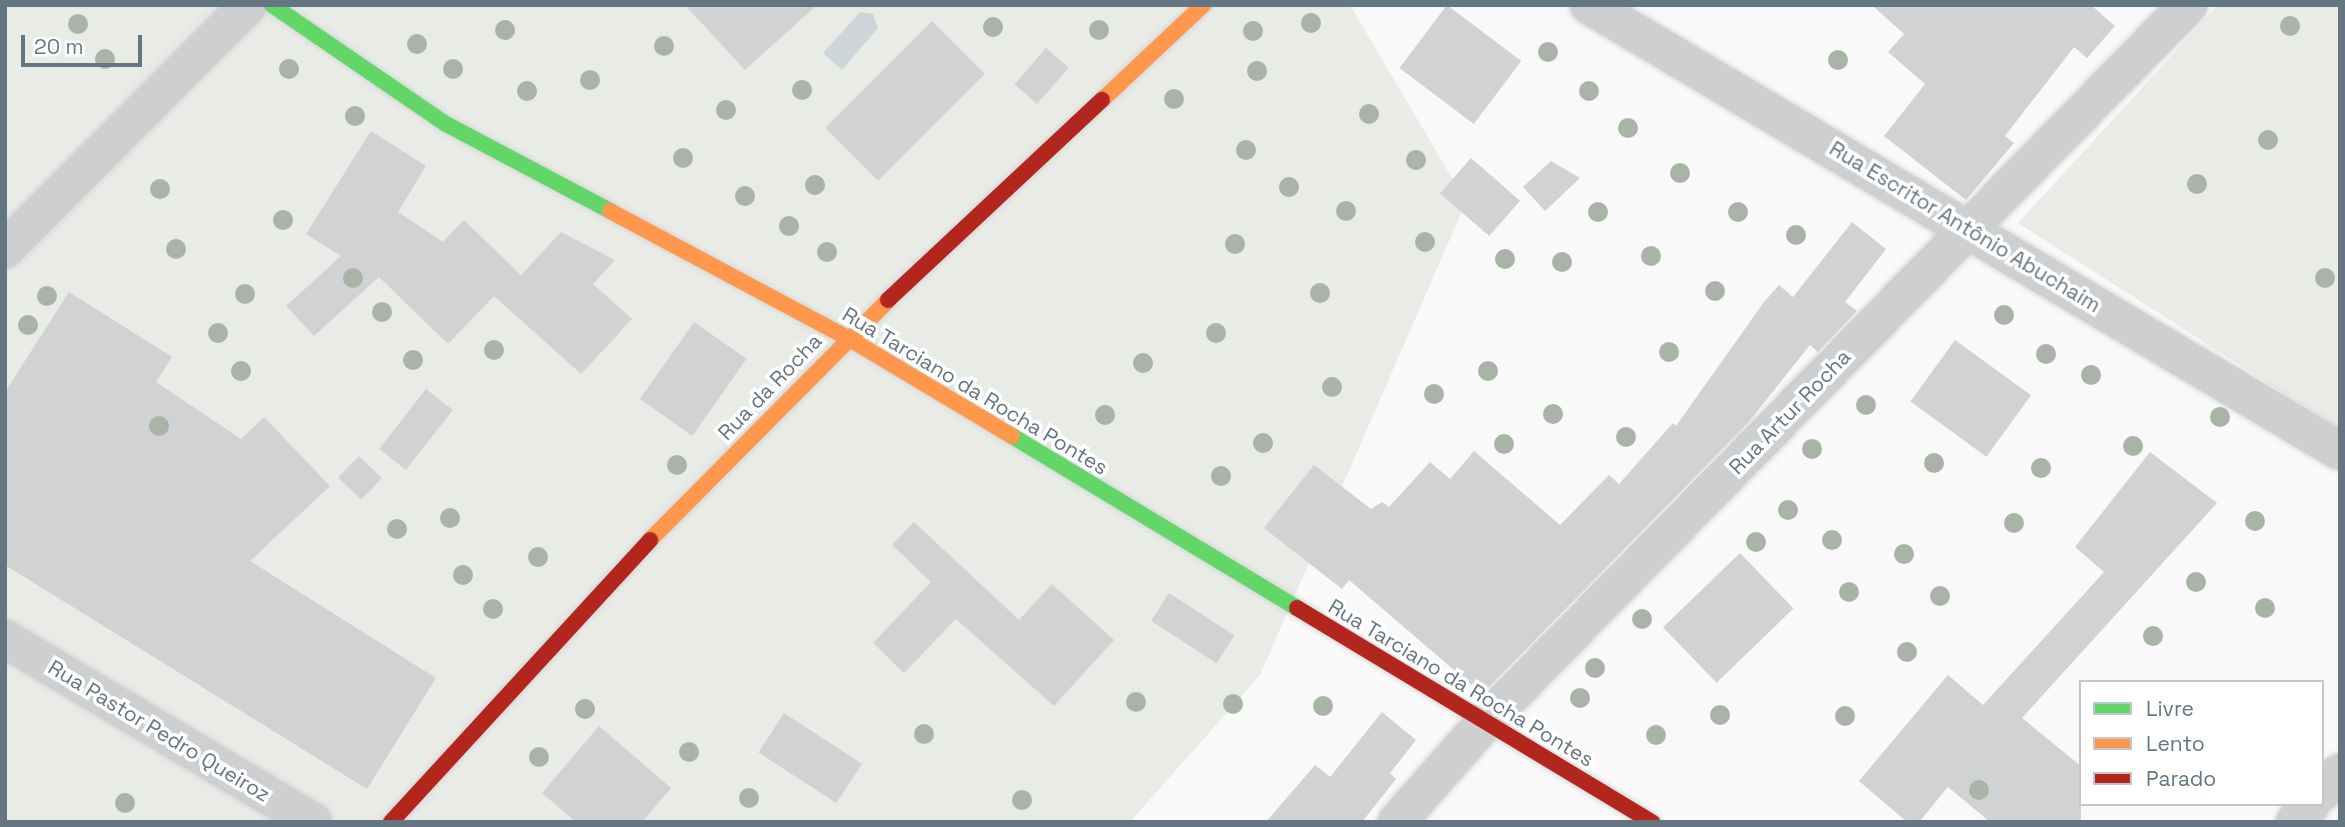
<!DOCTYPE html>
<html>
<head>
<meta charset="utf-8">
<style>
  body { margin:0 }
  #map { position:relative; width:2345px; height:827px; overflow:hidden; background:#f9f9f9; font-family:"Space Grotesk",sans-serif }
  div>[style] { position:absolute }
  .green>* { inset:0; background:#e8ebe6 }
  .water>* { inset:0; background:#ced6d9 }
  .building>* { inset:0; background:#d0d2d3; transform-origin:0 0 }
  .roads { filter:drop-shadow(0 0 2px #d5d6d7) drop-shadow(0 0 2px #d5d6d7) }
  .street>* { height:38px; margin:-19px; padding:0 19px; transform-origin:19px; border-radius:19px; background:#cecfd0 }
  .fast>* { height:16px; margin:-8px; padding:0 8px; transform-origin:8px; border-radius:8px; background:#63d668 }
  .slow>* { height:16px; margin:-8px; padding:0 8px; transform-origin:8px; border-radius:8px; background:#ff974d }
  .jam>* { height:16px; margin:-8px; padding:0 8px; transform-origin:8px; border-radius:8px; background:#b3261e }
  .trees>* { width:20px; height:20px; margin:-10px; border-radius:50%; background:#a9b3a7 }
  span { translate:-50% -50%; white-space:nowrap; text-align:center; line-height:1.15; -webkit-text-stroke:7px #fff; paint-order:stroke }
  .street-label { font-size:21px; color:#657683 }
  .frame { position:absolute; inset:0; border:7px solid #657683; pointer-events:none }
  .legend { position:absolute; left:2079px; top:680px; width:245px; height:126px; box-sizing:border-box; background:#fff; border:2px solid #c1c8cd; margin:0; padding:9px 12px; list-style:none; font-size:21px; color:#657683 }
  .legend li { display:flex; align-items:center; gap:14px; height:35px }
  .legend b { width:35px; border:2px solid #c1c8cd }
  .scale { position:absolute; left:21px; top:35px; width:121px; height:32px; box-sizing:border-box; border:4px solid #657683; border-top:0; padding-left:9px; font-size:21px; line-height:24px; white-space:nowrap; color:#657683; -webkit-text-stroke:5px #fff; paint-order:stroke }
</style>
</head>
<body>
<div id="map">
  <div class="green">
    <i style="clip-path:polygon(5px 5px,1350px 5px,1466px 202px,1260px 675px,1130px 822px,5px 822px)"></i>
    <i style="clip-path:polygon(2218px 5px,2340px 5px,2340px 429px,2018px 223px)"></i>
  </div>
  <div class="water">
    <i style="clip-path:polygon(860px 12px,873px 14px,878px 28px,842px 70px,823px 53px)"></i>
  </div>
  <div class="building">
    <i style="clip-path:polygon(685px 5px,817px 5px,745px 70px)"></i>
    <i style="left:1447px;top:5px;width:93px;height:79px;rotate:37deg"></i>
    <i style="clip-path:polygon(1872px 5px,2091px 5px,2115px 26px,2087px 58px,2074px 47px,2005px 136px,2014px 143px,1966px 200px,1884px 136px,1925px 84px,1888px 52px,1904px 34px)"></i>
    <i style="left:932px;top:21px;width:75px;height:151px;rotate:45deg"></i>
    <i style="left:1046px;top:48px;width:30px;height:48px;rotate:41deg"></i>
    <i style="clip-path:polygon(371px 131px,426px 166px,398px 212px,443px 242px,464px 220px,521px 275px,561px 232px,615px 260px,593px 284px,632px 319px,581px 374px,494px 296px,448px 344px,379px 277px,314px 336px,286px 306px,341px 256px,306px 234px)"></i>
    <i style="left:1471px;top:158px;width:65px;height:47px;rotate:41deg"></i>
    <i style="clip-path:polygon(1551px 161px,1580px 178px,1545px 211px,1523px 187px)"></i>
    <i style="clip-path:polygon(1852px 222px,1886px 249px,1845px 302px,1857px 311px,1818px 352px,1810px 345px,1748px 423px,1482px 694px,1349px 580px,1342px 589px,1264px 528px,1314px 465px,1371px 509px,1382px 502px,1389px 507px,1430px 462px,1450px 479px,1474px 451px,1560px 525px,1609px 475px,1619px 484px,1673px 423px,1676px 426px,1764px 302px,1779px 285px,1793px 297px)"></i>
    <i style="clip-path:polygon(69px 292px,172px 357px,156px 382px,241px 439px,264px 417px,330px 486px,250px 561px,436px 678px,367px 789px,5px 565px,5px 392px)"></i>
    <i style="left:694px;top:322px;width:64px;height:94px;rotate:35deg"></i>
    <i style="left:1955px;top:340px;width:94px;height:76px;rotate:36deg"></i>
    <i style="left:426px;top:389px;width:34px;height:76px;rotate:38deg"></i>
    <i style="clip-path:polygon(2150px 452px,2217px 503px,2022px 718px,2081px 766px,2081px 822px,1990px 822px,1948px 787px,1919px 822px,1907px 822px,1859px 781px,1948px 675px,1983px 705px,2104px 572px,2075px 547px)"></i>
    <i style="left:359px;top:456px;width:32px;height:30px;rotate:44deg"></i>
    <i style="clip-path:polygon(914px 522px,1019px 620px,1052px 584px,1114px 640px,1054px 706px,956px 619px,904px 673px,873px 643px,931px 582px,892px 545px)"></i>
    <i style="left:1740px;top:553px;width:77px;height:107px;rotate:46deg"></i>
    <i style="left:1169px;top:593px;width:78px;height:33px;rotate:33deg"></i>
    <i style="clip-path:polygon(1382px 712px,1416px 740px,1390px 773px,1396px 779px,1362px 822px,1266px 822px,1315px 765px,1330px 777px)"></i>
    <i style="left:784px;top:713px;width:93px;height:47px;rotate:33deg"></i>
    <i style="clip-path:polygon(599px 726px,671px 788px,642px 822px,576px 822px,542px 793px)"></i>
  </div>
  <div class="roads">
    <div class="street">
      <i style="left:1589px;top:5px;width:873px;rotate:30.71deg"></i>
      <i style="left:5px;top:249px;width:344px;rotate:-45.1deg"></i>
      <i style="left:5px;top:639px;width:358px;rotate:30.7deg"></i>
      <i style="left:2322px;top:792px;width:26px;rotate:-47deg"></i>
      <i style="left:1397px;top:822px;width:133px;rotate:-48.7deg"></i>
      <i style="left:1485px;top:722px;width:1004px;rotate:-45.56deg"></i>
      <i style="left:2295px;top:822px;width:24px;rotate:-48deg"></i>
    </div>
    <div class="fast">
      <i style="left:272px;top:5px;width:211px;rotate:34.4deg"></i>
      <i style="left:446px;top:124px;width:186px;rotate:27.9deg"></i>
      <i style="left:1012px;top:436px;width:333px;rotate:31.1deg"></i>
    </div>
    <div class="slow">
      <i style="left:1102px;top:100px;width:139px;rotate:-43.2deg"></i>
      <i style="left:610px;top:211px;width:270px;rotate:28.1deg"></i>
      <i style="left:848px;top:338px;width:191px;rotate:30.9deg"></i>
      <i style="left:650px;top:540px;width:338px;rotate:-45.2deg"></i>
    </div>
    <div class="jam">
      <i style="left:888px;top:300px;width:293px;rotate:-43.1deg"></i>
      <i style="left:1297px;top:608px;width:415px;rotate:31.1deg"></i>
      <i style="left:391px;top:822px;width:383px;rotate:-47.4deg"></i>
    </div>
  </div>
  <div class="trees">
    <i style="left:1311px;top:23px"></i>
    <i style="left:78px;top:24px"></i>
    <i style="left:2290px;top:26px"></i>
    <i style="left:993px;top:27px"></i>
    <i style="left:505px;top:30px"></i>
    <i style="left:1099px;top:30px"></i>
    <i style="left:1253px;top:31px"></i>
    <i style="left:417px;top:44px"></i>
    <i style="left:664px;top:46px"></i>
    <i style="left:1548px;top:52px"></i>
    <i style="left:105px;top:59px"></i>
    <i style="left:1838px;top:60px"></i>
    <i style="left:289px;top:69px"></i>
    <i style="left:453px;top:69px"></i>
    <i style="left:1257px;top:71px"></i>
    <i style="left:590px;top:80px"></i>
    <i style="left:802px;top:90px"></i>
    <i style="left:527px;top:91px"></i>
    <i style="left:1589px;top:91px"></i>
    <i style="left:1174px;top:99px"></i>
    <i style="left:726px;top:110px"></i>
    <i style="left:1369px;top:114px"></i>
    <i style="left:355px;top:116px"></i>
    <i style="left:1628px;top:128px"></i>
    <i style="left:2268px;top:140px"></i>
    <i style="left:1246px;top:150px"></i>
    <i style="left:683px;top:158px"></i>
    <i style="left:1416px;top:160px"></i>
    <i style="left:1680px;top:173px"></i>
    <i style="left:2197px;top:184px"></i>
    <i style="left:815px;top:185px"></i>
    <i style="left:1289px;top:187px"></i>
    <i style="left:160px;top:189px"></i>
    <i style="left:745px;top:196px"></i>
    <i style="left:1346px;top:211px"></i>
    <i style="left:1598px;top:212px"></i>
    <i style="left:1738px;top:212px"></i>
    <i style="left:283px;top:220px"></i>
    <i style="left:789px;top:226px"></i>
    <i style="left:1796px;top:235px"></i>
    <i style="left:1425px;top:242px"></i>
    <i style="left:1235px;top:244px"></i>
    <i style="left:176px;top:249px"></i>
    <i style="left:827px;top:252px"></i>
    <i style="left:1651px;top:256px"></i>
    <i style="left:1505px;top:259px"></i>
    <i style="left:1562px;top:262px"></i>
    <i style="left:353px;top:278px"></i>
    <i style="left:2325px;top:278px"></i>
    <i style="left:1715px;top:291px"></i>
    <i style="left:1320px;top:293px"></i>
    <i style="left:245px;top:294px"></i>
    <i style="left:47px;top:296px"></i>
    <i style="left:382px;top:312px"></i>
    <i style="left:2004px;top:315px"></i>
    <i style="left:28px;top:325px"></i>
    <i style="left:218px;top:333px"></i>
    <i style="left:1216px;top:333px"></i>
    <i style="left:494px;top:350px"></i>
    <i style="left:1669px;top:352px"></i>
    <i style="left:2046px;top:354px"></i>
    <i style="left:413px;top:360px"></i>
    <i style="left:1143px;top:363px"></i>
    <i style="left:241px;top:371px"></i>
    <i style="left:1488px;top:371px"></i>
    <i style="left:2091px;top:375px"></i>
    <i style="left:1332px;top:387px"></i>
    <i style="left:1434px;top:394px"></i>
    <i style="left:1866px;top:405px"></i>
    <i style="left:1553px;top:414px"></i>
    <i style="left:1105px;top:415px"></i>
    <i style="left:2220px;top:417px"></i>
    <i style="left:159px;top:426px"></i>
    <i style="left:1626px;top:437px"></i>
    <i style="left:1263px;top:443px"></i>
    <i style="left:1504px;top:444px"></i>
    <i style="left:2133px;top:446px"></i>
    <i style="left:1812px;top:449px"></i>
    <i style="left:1934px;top:463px"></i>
    <i style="left:677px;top:465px"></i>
    <i style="left:2041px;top:468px"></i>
    <i style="left:1221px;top:476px"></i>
    <i style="left:1788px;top:510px"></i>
    <i style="left:450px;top:518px"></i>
    <i style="left:2255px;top:521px"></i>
    <i style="left:2014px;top:523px"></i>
    <i style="left:397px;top:529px"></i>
    <i style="left:1832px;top:540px"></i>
    <i style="left:1756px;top:542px"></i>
    <i style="left:1904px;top:554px"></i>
    <i style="left:538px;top:557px"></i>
    <i style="left:463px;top:575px"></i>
    <i style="left:2196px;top:582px"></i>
    <i style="left:1849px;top:592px"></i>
    <i style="left:1940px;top:596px"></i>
    <i style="left:2265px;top:608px"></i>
    <i style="left:493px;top:609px"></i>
    <i style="left:1642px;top:619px"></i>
    <i style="left:2153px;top:636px"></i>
    <i style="left:1907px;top:652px"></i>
    <i style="left:1595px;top:668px"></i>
    <i style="left:1580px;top:698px"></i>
    <i style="left:1136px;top:702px"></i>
    <i style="left:1233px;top:704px"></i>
    <i style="left:1323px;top:706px"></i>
    <i style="left:585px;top:709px"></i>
    <i style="left:1720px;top:715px"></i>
    <i style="left:1845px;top:716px"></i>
    <i style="left:924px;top:734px"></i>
    <i style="left:1656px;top:735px"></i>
    <i style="left:689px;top:752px"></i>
    <i style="left:539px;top:757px"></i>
    <i style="left:1979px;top:790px"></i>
    <i style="left:749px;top:798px"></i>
    <i style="left:1022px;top:800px"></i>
    <i style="left:125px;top:803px"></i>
  </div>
  <div class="street-label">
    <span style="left:1965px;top:227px;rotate:31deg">Rua Escritor Antônio Abuchaim</span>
    <span style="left:770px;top:387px;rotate:-46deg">Rua da Rocha</span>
    <span style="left:975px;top:391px;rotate:31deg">Rua Tarciano da Rocha Pontes</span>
    <span style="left:1790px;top:412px;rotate:-46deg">Rua Artur Rocha</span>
    <span style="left:1461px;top:683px;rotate:31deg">Rua Tarciano da Rocha Pontes</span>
    <span style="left:159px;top:731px;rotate:31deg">Rua Pastor Pedro Queiroz</span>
  </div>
  <div class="frame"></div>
  <ul class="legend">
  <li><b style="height:9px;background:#63d668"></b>Livre</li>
  <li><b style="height:9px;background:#ff974d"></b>Lento</li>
  <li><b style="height:9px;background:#b3261e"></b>Parado</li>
  </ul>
  <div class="scale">20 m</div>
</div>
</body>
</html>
